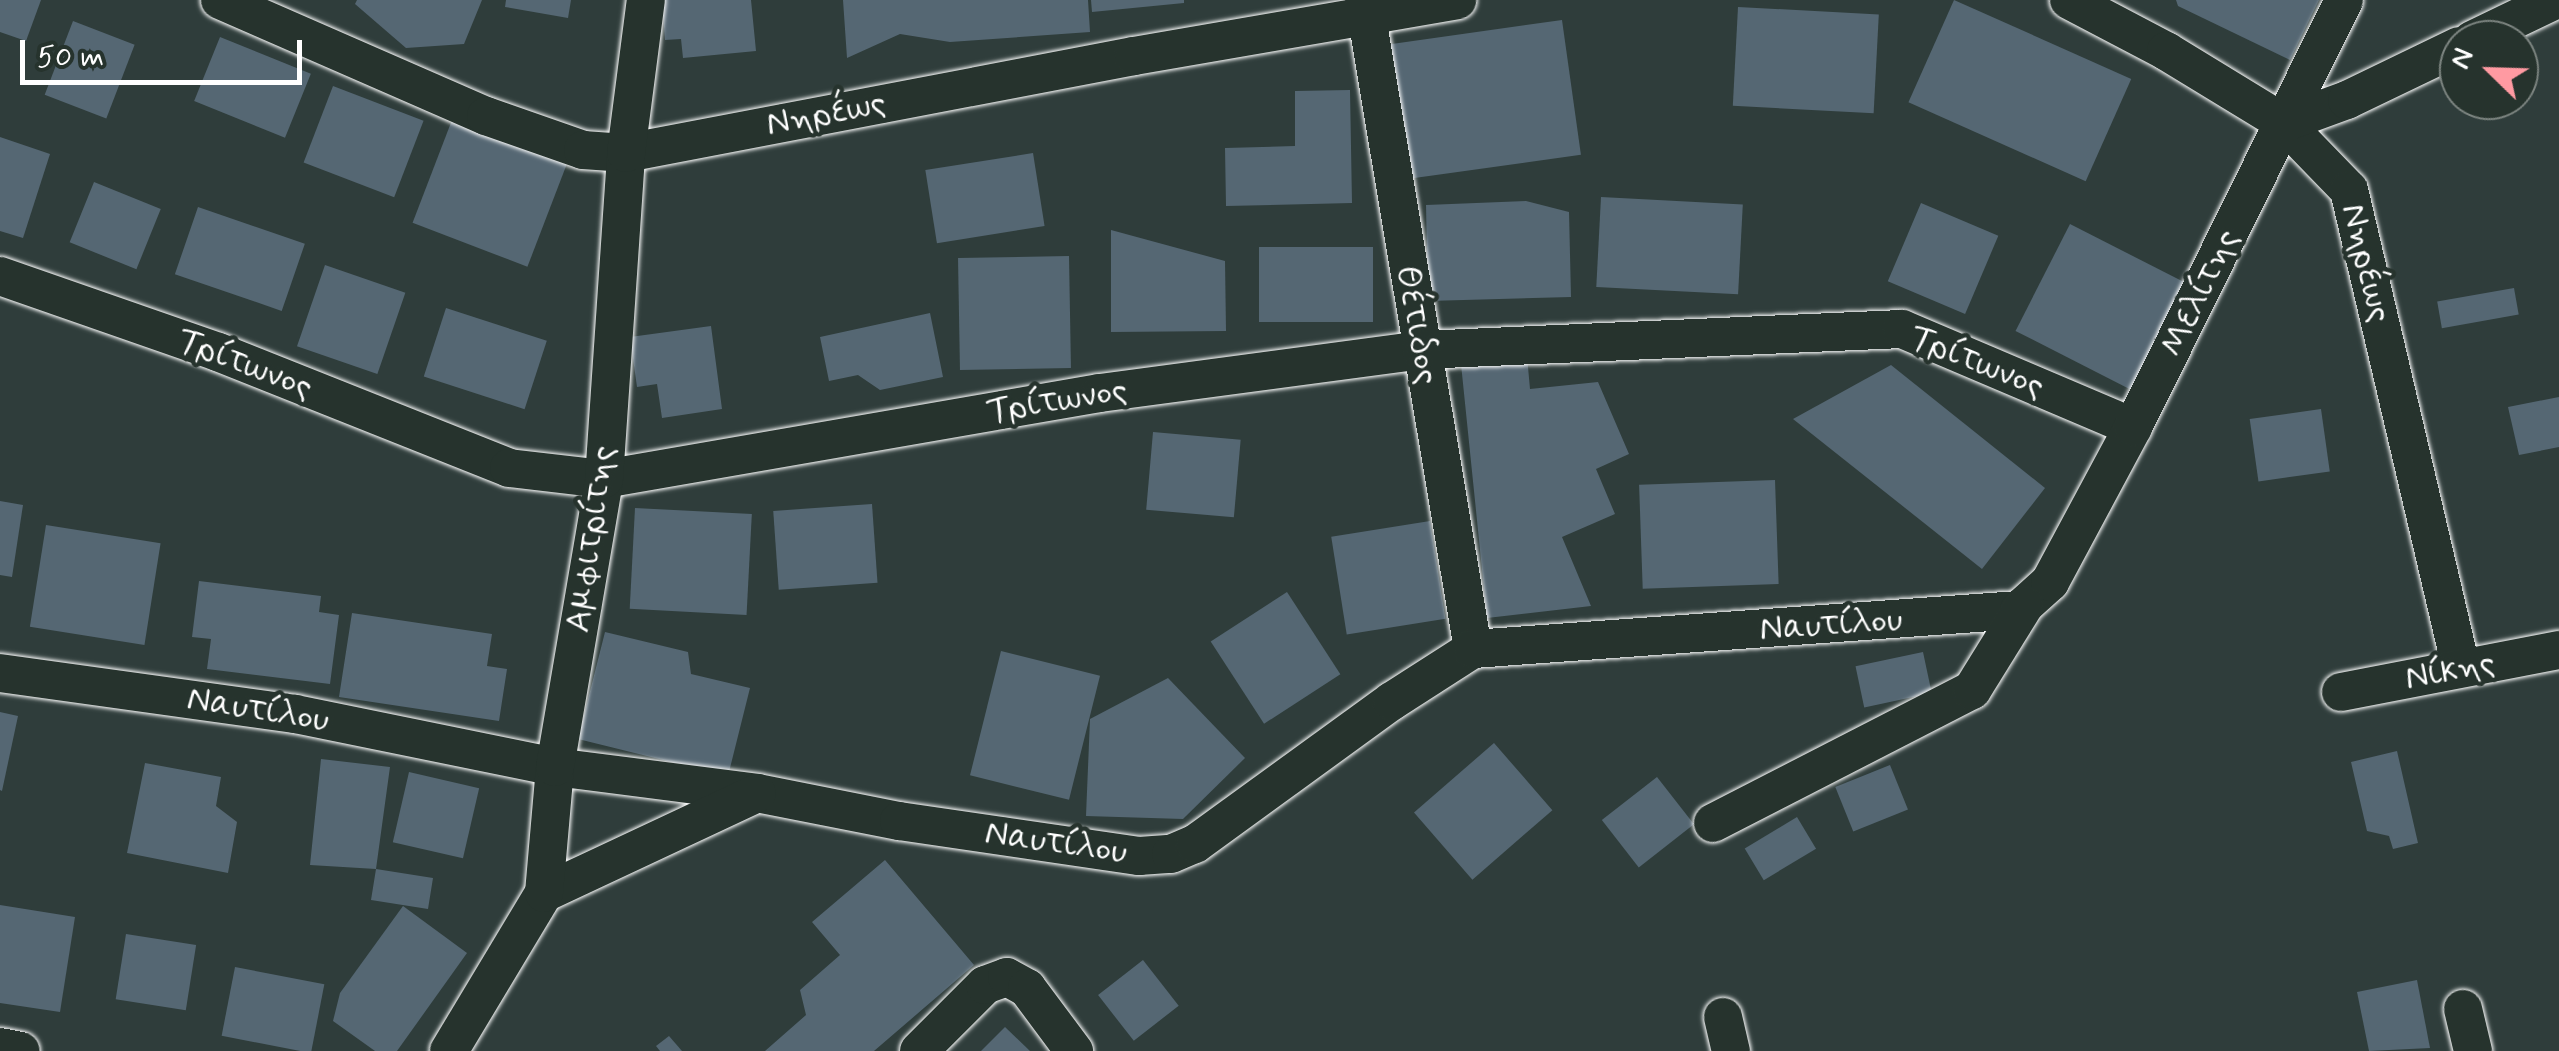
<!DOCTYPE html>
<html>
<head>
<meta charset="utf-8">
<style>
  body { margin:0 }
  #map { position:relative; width:2559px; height:1051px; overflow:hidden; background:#2f3d3b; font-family:Mynerve,sans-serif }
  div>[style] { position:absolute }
  .building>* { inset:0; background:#556773; transform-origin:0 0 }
  .roads { filter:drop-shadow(0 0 2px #fff) drop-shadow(0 0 2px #fff) }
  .minor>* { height:38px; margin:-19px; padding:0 19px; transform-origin:19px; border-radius:19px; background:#26332d }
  span { translate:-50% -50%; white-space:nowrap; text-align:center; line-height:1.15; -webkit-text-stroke:9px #26332d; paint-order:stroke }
  .street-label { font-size:35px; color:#fff }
  .north { position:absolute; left:2439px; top:20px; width:100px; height:100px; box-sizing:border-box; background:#26332d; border:2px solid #7d8581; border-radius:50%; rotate:293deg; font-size:28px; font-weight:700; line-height:40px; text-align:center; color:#fff }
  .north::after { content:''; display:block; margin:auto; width:35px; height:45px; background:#ff9aa2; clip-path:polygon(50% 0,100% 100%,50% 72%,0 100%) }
  .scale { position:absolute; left:20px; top:40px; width:282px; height:45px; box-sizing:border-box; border:5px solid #fff; border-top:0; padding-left:12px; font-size:30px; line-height:35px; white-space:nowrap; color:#fff; -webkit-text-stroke:8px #26332d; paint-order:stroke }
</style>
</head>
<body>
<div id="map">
  <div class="building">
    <i style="clip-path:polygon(0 0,41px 0,26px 41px,0 32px)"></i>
    <i style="clip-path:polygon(357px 0,482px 0,464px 44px,406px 48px,355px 4px)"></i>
    <i style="clip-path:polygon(506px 0,571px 0,568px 18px,505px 7px)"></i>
    <i style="clip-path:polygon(662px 0,751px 0,756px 51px,683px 58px,681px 39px,665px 40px)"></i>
    <i style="clip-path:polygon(843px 0,1088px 0,1090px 32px,950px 42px,900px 34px,847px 58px)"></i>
    <i style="clip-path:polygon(1091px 0,1184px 0,1184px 3px,1092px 12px)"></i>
    <i style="left:1954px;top:0;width:194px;height:112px;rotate:24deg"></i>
    <i style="clip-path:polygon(2176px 0,2319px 0,2290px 60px,2178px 6px)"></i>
    <i style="left:1738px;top:7px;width:141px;height:99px;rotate:3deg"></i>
    <i style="left:1562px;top:20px;width:136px;height:179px;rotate:82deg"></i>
    <i style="left:73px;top:21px;width:66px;height:79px;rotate:21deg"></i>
    <i style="left:220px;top:37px;width:98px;height:69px;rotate:22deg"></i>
    <i style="left:333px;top:86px;width:97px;height:82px;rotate:21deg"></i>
    <i style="clip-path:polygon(1350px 90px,1352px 203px,1226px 206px,1225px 148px,1295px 146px,1295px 91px)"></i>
    <i style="left:452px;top:120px;width:123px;height:110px;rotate:21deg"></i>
    <i style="clip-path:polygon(0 137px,50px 154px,23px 238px,0 231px)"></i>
    <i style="left:1033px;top:153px;width:74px;height:109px;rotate:81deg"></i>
    <i style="left:94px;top:182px;width:72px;height:65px;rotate:22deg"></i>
    <i style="left:1601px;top:197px;width:142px;height:90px;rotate:3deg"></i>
    <i style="clip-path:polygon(1526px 201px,1569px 212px,1571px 297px,1428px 301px,1426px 205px)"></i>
    <i style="left:1921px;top:203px;width:84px;height:85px;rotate:23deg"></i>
    <i style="left:198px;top:207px;width:113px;height:71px;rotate:19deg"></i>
    <i style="left:2070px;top:224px;width:135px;height:120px;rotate:27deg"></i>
    <i style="clip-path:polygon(1111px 230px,1225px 261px,1226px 331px,1111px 332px)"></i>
    <i style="left:1373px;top:247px;width:75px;height:114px;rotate:90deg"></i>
    <i style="left:1069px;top:256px;width:112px;height:111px;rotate:89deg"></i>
    <i style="left:325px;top:265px;width:85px;height:86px;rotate:19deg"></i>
    <i style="left:2514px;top:288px;width:27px;height:78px;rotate:80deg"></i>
    <i style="left:446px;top:308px;width:106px;height:72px;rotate:18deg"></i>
    <i style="clip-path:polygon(930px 313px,943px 377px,880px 390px,858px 375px,829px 381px,820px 337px)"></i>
    <i style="clip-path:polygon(711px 326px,722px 409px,662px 418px,657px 384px,637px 387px,630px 337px)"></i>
    <i style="clip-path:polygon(1527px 356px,1530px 389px,1598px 382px,1629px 454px,1596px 469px,1615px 514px,1562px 537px,1591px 606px,1487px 618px,1461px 364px)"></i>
    <i style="clip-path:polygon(1891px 365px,2045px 488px,1982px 569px,1793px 419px)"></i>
    <i style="clip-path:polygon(2559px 397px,2559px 447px,2519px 455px,2508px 407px)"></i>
    <i style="left:2321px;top:409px;width:63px;height:72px;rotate:82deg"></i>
    <i style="left:1153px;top:432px;width:88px;height:78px;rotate:5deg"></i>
    <i style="left:1775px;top:480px;width:104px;height:136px;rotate:88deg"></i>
    <i style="clip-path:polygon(0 501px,23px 505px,12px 577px,0 575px)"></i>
    <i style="left:872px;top:504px;width:79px;height:99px;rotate:86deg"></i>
    <i style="left:635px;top:508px;width:117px;height:101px;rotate:3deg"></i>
    <i style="left:1430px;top:521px;width:99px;height:100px;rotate:81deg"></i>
    <i style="left:46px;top:525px;width:116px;height:103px;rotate:9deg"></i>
    <i style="clip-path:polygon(199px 581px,321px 596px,319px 612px,339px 615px,330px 684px,207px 669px,211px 639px,192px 637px)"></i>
    <i style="left:1287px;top:592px;width:98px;height:91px;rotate:57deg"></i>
    <i style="clip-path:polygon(352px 613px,492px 634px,487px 666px,507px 669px,499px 721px,339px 697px)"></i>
    <i style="clip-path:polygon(605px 632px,688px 652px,691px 674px,750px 688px,728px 776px,578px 739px)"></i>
    <i style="left:1001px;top:651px;width:102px;height:128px;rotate:14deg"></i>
    <i style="left:1923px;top:652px;width:42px;height:69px;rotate:78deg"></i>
    <i style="clip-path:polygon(1168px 678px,1245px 758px,1183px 819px,1086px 816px,1090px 719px)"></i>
    <i style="clip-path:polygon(0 712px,18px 716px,2px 791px,0 790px)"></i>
    <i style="left:1494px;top:743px;width:89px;height:106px;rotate:49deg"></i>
    <i style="clip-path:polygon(2397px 751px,2418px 843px,2393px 849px,2389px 836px,2367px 831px,2351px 762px)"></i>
    <i style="clip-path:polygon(321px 759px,390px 767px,376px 869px,433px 878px,428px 909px,371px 900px,376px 869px,310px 865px)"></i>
    <i style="clip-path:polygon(145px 763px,221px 777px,216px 806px,237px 822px,228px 873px,127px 853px)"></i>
    <i style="left:1890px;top:765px;width:48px;height:59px;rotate:68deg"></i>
    <i style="left:409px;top:772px;width:72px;height:72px;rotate:13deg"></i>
    <i style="left:1657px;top:777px;width:60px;height:70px;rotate:52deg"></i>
    <i style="left:1797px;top:817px;width:37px;height:61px;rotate:59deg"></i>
    <i style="clip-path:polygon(885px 860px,974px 965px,874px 1051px,765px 1051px,806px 1015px,800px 990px,840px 955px,812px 922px)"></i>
    <i style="clip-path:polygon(0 905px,75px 917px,60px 1012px,0 1003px)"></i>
    <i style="clip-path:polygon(403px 906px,467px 953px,397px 1051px,375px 1051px,333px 1021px,340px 993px)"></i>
    <i style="left:126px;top:934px;width:71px;height:66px;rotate:9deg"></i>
    <i style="left:1143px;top:960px;width:58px;height:57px;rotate:52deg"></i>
    <i style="left:235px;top:967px;width:91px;height:70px;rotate:11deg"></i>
    <i style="clip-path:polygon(2417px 980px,2430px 1048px,2369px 1051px,2357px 992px)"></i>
    <i style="clip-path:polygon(1005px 1027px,1030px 1051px,981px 1051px)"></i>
    <i style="clip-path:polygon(669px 1036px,682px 1051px,660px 1051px,656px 1046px)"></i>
  </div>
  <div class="roads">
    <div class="minor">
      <i style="left:220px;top:0;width:290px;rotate:23.6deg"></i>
      <i style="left:486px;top:116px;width:103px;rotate:19.3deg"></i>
      <i style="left:583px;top:150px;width:43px;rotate:4deg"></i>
      <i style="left:626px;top:153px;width:517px;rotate:-10.81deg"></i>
      <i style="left:1134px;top:56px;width:328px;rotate:-9.8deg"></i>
      <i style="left:1364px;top:0;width:658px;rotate:80.47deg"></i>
      <i style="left:2069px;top:0;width:110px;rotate:27.7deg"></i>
      <i style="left:2166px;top:51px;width:138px;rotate:31.4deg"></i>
      <i style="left:2284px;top:123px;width:93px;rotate:45.9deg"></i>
      <i style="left:2349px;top:190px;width:491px;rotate:76.8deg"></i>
      <i style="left:2472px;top:40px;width:92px;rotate:-25.7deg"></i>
      <i style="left:2284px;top:123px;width:67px;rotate:-20.1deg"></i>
      <i style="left:2347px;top:100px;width:124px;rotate:-25.7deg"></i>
      <i style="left:0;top:276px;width:231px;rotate:19.2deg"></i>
      <i style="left:218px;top:352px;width:313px;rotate:21.7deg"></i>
      <i style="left:509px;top:468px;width:96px;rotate:6.6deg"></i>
      <i style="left:604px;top:479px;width:503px;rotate:-9.84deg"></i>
      <i style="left:1100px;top:393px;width:324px;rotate:-7.6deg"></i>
      <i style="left:1421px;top:350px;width:481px;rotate:-2.5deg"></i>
      <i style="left:1902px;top:329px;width:251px;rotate:23deg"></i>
      <i style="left:0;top:673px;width:298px;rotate:7.9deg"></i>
      <i style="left:295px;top:714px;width:265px;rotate:11.5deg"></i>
      <i style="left:555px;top:767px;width:204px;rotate:7.3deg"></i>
      <i style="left:757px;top:793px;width:145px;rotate:11.2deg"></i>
      <i style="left:899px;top:821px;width:243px;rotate:8.3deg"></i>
      <i style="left:1139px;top:856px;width:32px;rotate:-4deg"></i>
      <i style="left:1171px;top:854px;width:26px;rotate:-23deg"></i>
      <i style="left:1195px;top:844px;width:243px;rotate:-36deg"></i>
      <i style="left:1392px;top:701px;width:96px;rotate:-32.7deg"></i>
      <i style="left:1473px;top:649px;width:547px;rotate:-4.09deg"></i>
      <i style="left:2019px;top:610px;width:42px;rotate:-42.1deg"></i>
      <i style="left:2050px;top:582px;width:176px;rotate:-61.8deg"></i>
      <i style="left:2133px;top:427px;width:476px;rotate:-63.7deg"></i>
      <i style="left:2341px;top:692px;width:222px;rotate:-10.9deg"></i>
      <i style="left:1713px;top:823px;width:291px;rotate:-27.2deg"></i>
      <i style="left:1972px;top:690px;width:99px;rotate:-58.2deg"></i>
      <i style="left:544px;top:893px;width:235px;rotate:-25.1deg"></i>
      <i style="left:2463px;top:1009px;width:43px;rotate:76.6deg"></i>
      <i style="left:1723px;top:1017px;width:35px;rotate:77deg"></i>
      <i style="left:0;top:1047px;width:21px;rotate:11deg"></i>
      <i style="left:449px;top:1051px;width:184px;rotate:-59deg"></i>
      <i style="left:544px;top:893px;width:126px;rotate:-85deg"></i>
      <i style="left:555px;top:767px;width:292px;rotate:-80.3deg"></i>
      <i style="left:604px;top:479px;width:327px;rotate:-86.1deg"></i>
      <i style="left:626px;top:153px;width:154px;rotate:-82.6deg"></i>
      <i style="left:919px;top:1051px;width:93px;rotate:-45deg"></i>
      <i style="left:985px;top:985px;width:23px;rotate:-20deg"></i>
      <i style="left:1007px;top:977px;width:23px;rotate:29deg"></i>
      <i style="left:1027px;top:988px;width:79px;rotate:53.3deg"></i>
    </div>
  </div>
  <div class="street-label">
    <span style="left:826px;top:114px;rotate:-11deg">Νηρέως</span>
    <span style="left:2366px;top:263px;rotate:76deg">Νηρέως</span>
    <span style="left:2200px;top:293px;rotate:-64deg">Μελίτης</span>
    <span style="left:1417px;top:325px;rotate:80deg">Θέτιδος</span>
    <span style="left:1977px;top:362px;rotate:22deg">Τρίτωνος</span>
    <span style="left:245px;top:364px;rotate:21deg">Τρίτωνος</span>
    <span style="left:1057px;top:401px;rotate:-9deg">Τρίτωνος</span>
    <span style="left:591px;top:539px;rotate:-82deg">Αμφιτρίτης</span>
    <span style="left:1831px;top:625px;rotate:-4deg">Ναυτίλου</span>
    <span style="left:2450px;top:671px;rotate:-11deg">Νίκης</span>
    <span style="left:258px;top:710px;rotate:9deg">Ναυτίλου</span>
    <span style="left:1056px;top:843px;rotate:8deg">Ναυτίλου</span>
  </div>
  <div class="north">N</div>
  <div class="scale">50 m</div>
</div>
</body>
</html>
